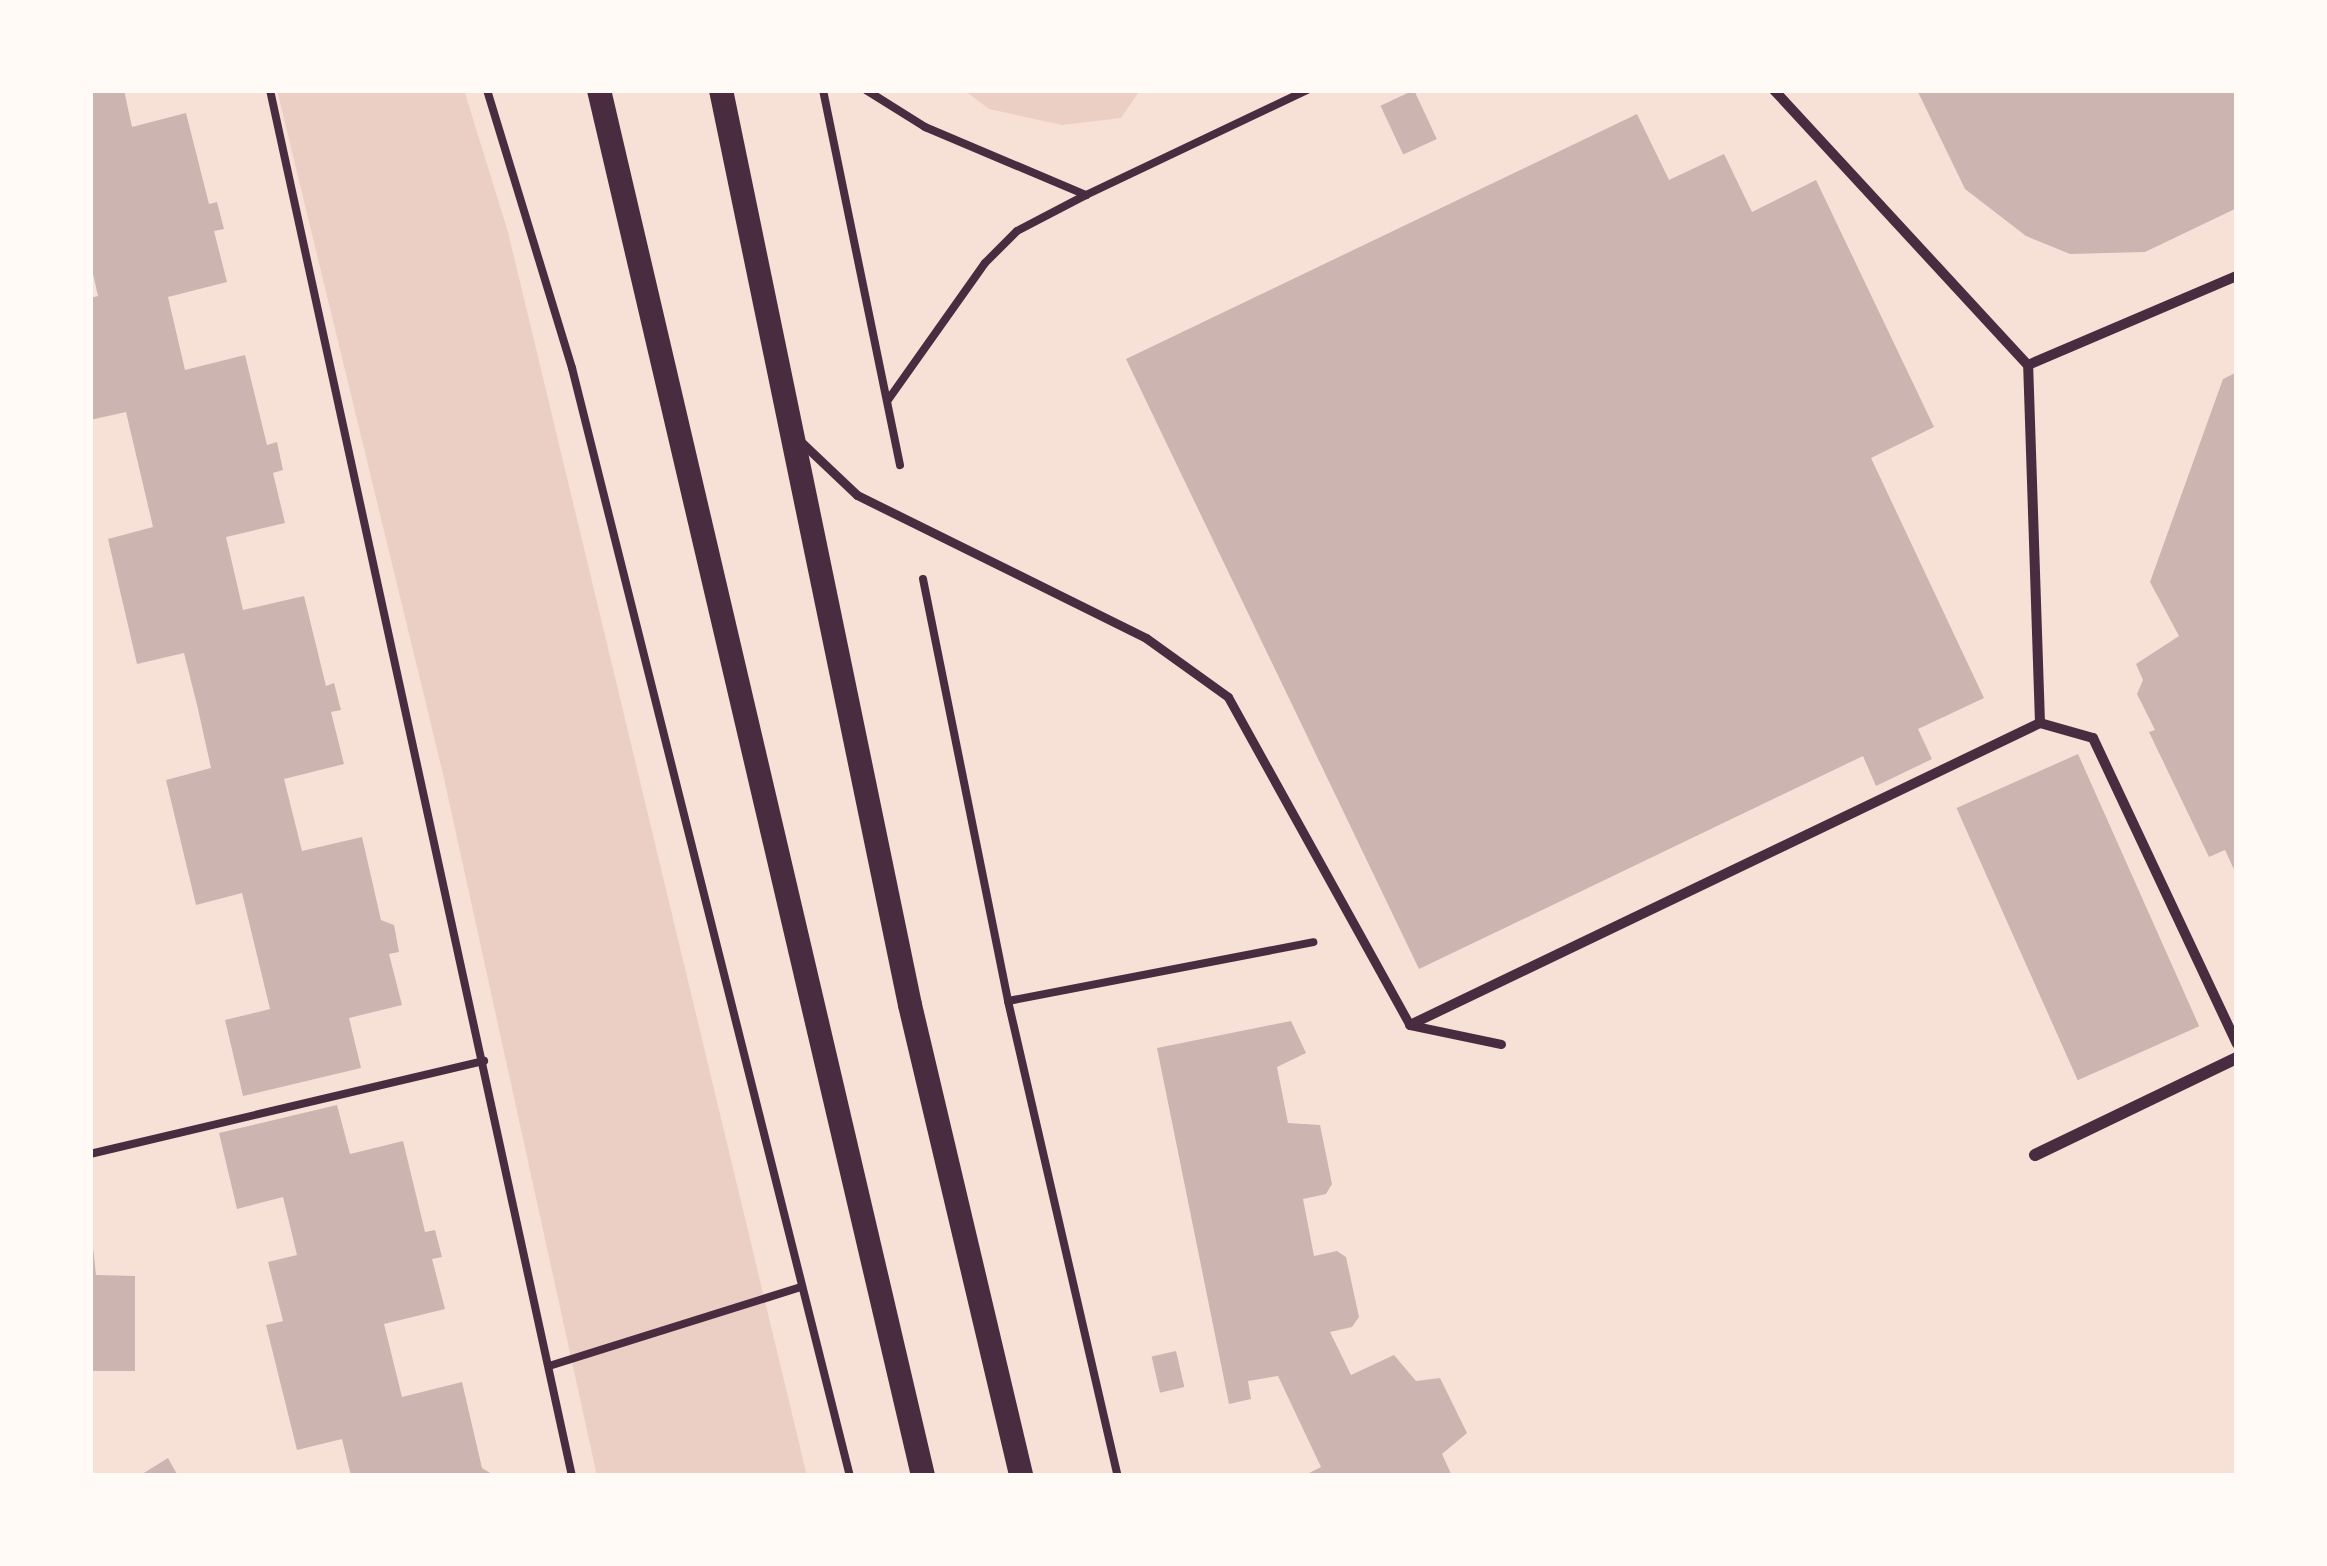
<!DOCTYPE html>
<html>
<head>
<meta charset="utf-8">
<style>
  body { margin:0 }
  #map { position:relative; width:2327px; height:1566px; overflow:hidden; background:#f7e1d7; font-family:"Sofia Sans Condensed",sans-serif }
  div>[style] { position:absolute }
  .green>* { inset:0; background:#ebcfc5 }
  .building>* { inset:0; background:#ccb4b1; transform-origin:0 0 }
  .path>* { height:8px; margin:-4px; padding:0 4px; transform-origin:4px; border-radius:4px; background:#4a2c40 }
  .service>* { height:9px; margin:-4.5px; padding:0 4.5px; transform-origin:4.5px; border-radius:4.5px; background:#4a2c40 }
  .pedestrian>* { height:10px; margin:-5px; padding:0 5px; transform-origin:5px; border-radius:5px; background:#4a2c40 }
  .minor>* { height:12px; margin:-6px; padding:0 6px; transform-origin:6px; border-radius:6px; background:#4a2c40 }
  .secondary>* { height:24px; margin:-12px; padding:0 12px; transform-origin:12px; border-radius:12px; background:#4a2c40 }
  span { translate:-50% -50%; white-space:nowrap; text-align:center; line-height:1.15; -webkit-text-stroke:9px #fffaf5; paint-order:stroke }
  .frame { position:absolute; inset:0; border:93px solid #fffaf5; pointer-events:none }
</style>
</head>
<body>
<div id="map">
  <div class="green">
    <i style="clip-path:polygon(277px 90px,464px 90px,508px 232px,807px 1476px,597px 1476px,443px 774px)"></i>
    <i style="clip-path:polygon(964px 90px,1140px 90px,1121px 118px,1062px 125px,989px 109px)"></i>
  </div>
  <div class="building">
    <i style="clip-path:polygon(90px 90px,124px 90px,132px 127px,186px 113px,209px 204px,217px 202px,224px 229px,214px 231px,227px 282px,168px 297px,185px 370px,245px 355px,267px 445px,277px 442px,283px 470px,273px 473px,285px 523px,226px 537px,243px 610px,304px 596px,326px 686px,334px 683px,341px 710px,331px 712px,344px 764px,284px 779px,302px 851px,362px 837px,381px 920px,394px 925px,399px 952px,389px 954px,402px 1005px,349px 1018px,361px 1068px,243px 1096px,225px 1020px,270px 1009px,242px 893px,196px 905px,166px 780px,211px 768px,198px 709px,184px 653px,137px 664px,108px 539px,153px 527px,126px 412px,90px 420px,90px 298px,98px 296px,90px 261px)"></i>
    <i style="left:1414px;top:90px;width:54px;height:37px;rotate:65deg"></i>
    <i style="clip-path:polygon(1917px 90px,2237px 90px,2237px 208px,2145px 252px,2070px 254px,2026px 236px,1965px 189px)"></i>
    <i style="clip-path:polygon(1637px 114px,1669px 180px,1724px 154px,1752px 212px,1816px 180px,1934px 427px,1871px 458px,1984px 698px,1918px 729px,1932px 759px,1876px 786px,1863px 756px,1419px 969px,1126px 359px)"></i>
    <i style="clip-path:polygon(2237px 372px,2237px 876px,2225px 850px,2209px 857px,2149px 732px,2155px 730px,2137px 694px,2143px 680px,2136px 664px,2179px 636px,2150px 582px,2223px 379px)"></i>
    <i style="left:2078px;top:754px;width:298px;height:133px;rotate:66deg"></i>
    <i style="clip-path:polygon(1291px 1021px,1306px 1053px,1277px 1067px,1288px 1123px,1320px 1125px,1332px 1184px,1326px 1194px,1303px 1199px,1314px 1256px,1337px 1251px,1346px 1257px,1359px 1317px,1352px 1327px,1330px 1332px,1351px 1375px,1394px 1355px,1416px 1381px,1440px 1378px,1467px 1433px,1442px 1454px,1452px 1476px,1303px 1476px,1321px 1467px,1278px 1376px,1248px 1381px,1251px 1399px,1229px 1404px,1157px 1048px)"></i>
    <i style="clip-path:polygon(337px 1105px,350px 1154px,403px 1141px,425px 1232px,435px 1230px,442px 1257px,432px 1259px,445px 1309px,384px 1324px,402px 1397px,462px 1382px,482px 1468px,495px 1476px,351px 1476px,342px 1439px,297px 1450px,266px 1325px,283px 1321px,268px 1262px,297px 1255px,283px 1197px,237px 1209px,219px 1133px)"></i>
    <i style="clip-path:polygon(90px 1220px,96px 1275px,135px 1276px,135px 1371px,93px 1371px)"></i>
    <i style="left:1176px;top:1351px;width:37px;height:25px;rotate:77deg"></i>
    <i style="clip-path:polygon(168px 1458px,178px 1476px,139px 1476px)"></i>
  </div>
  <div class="path">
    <i style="left:270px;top:90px;width:1419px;rotate:77.71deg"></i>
    <i style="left:487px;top:90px;width:291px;rotate:73deg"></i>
    <i style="left:572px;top:368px;width:1142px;rotate:75.92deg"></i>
    <i style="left:823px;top:90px;width:383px;rotate:78.4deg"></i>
    <i style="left:866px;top:90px;width:70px;rotate:32.1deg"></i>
    <i style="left:925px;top:127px;width:175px;rotate:22.9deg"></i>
    <i style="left:1086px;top:195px;width:245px;rotate:-25.4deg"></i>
    <i style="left:888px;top:400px;width:168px;rotate:-54.7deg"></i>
    <i style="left:985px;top:263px;width:45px;rotate:-45deg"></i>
    <i style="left:1017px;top:231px;width:78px;rotate:-27.6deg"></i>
    <i style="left:923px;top:579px;width:430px;rotate:78.6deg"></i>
    <i style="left:1008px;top:1001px;width:488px;rotate:77deg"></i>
    <i style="left:1008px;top:1001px;width:311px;rotate:-10.9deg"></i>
    <i style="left:90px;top:1154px;width:405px;rotate:-13.3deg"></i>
    <i style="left:549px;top:1366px;width:264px;rotate:-17.4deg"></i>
  </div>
  <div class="service">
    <i style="left:799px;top:440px;width:80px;rotate:43.5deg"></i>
    <i style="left:857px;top:495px;width:322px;rotate:26.3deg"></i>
    <i style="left:1146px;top:638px;width:101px;rotate:35.7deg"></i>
    <i style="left:1228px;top:697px;width:375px;rotate:61deg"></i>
    <i style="left:1410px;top:1025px;width:93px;rotate:11.8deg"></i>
  </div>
  <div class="pedestrian">
    <i style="left:1774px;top:90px;width:374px;rotate:47.3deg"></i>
    <i style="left:2028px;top:365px;width:227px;rotate:-23.1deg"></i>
    <i style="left:2040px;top:723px;width:55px;rotate:15.8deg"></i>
    <i style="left:2093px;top:738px;width:338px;rotate:64.8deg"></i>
    <i style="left:1410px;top:1025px;width:699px;rotate:-25.61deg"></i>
    <i style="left:2040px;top:723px;width:358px;rotate:-91.9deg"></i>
  </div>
  <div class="minor">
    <i style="left:2035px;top:1155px;width:224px;rotate:-25.7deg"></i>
  </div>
  <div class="secondary">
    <i style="left:599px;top:90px;width:1423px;rotate:76.84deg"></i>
    <i style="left:721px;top:90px;width:934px;rotate:78.33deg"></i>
    <i style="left:910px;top:1005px;width:484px;rotate:76.7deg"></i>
  </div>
  <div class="frame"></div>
</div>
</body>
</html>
